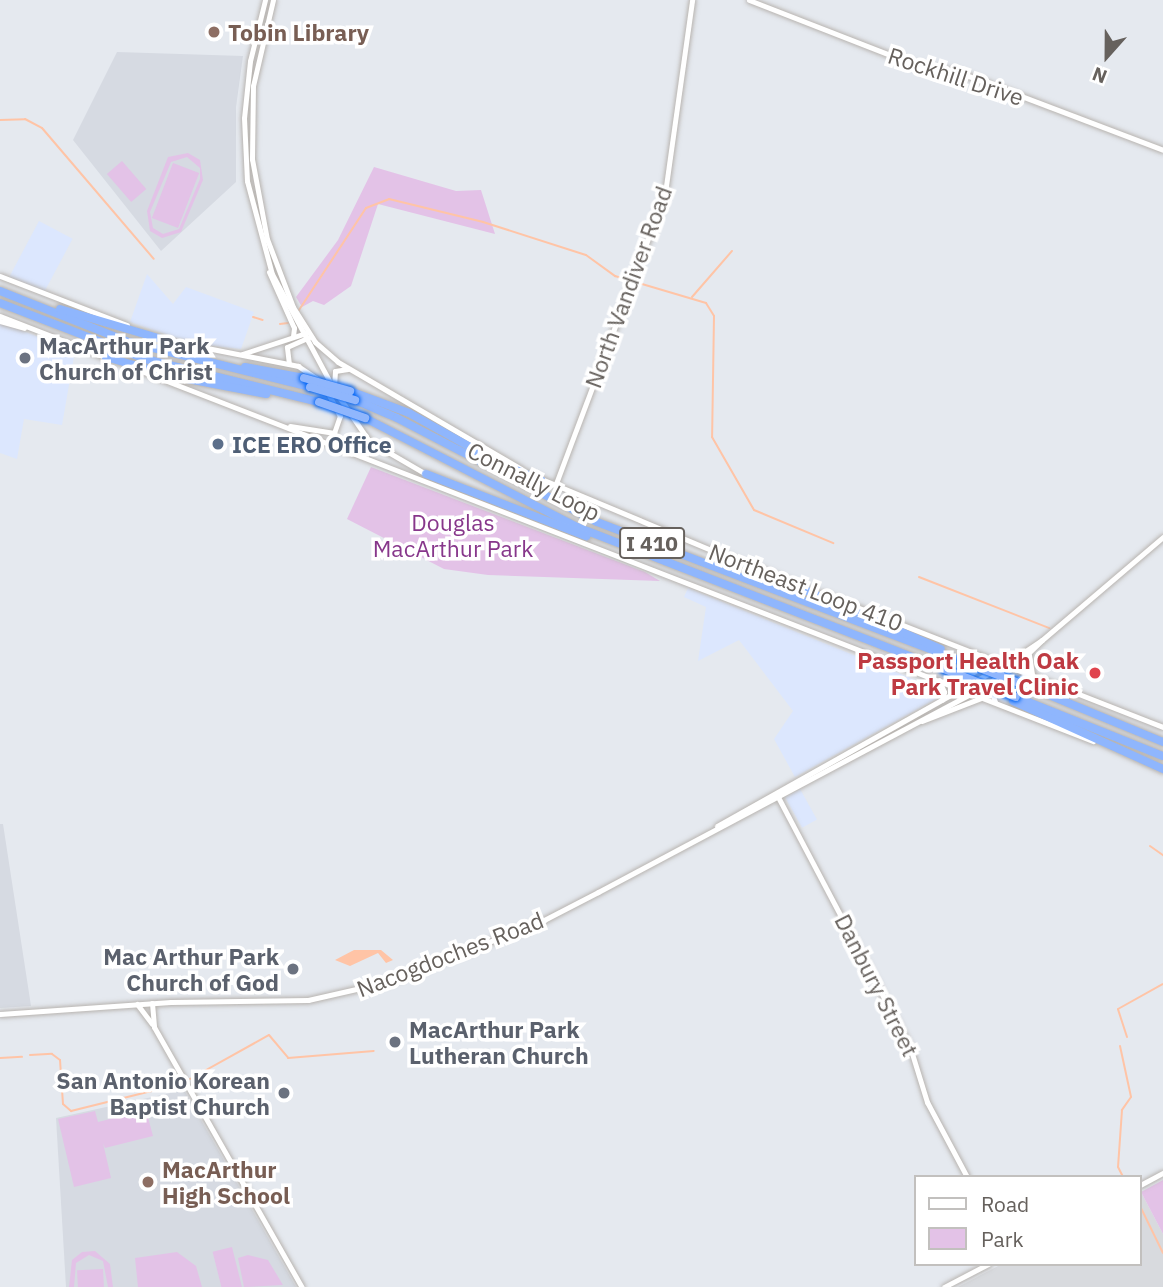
<!DOCTYPE html>
<html>
<head>
<meta charset="utf-8">
<style>
  body { margin:0 }
  #map { position:relative; width:1163px; height:1287px; overflow:hidden; background:#e5e9ef; font-family:"IBM Plex Sans",sans-serif }
  div>[style] { position:absolute }
  .commercial>* { inset:0; background:#dce7fe; transform-origin:0 0 }
  .industrial>* { inset:0; background:#d8dade }
  .education>* { inset:0; background:#d6dae2 }
  .green>* { inset:0; background:#e3c2e7; transform-origin:0 0 }
  .water>* { inset:0; background:#ffc4a6 }
  .stream>* { height:2px; margin:-1px; padding:0 1px; transform-origin:1px; border-radius:1px; background:#ffc4a6 }
  .roads { filter:drop-shadow(0 0 2px #b8b4b0) drop-shadow(0 0 2px #b8b4b0) }
  .secondary>* { height:5px; margin:-2.5px; padding:0 2.5px; transform-origin:2.5px; border-radius:2.5px; background:#fff }
  .highway>* { height:8px; margin:-4px; padding:0 4px; transform-origin:4px; border-radius:4px; background:#8fb6fd }
  .bridges { filter:drop-shadow(0 0 2px #0164f4) drop-shadow(0 0 2px #0164f4) }
  .highway-bridge>* { height:8px; margin:-4px; padding:0 4px; transform-origin:4px; border-radius:4px; background:#8fb6fd }
  .dots>* { width:19px; height:19px; translate:-50% -50%; box-sizing:border-box; border:4px solid #fff; border-radius:50% }
  span { translate:-50% -50%; white-space:nowrap; text-align:center; line-height:1.15; -webkit-text-stroke:7px #fff; paint-order:stroke }
  .shield-label span { padding:2px 5px; background:#fff; border:2px solid; border-radius:5px; -webkit-text-stroke-width:0 }
  .shield-label { font-size:21px; color:#66615d; font-weight:700 }
  .education-label { font-size:23px; color:#785e54; font-weight:700 }
  .left { translate:0 -50%; text-align:left }
  .street-label { font-size:23px; color:#66615d }
  .worship-label { font-size:23px; color:#5b616d; font-weight:700 }
  .right { translate:-100% -50%; text-align:right }
  .service-label { font-size:23px; color:#4e5e75; font-weight:700 }
  .park-label { font-size:23px; color:#87378b }
  .health-label { font-size:23px; color:#be3a42; font-weight:700 }
  .legend { position:absolute; left:914px; top:1175px; width:228px; height:91px; box-sizing:border-box; background:#fff; border:2px solid #c2c0be; margin:0; padding:9px 12px; list-style:none; font-size:21px; color:#66615d }
  .legend li { display:flex; align-items:center; gap:14px; height:35px }
  .legend b { width:35px; border:2px solid #c2c0be }
  .north { position:absolute; left:1072px; top:21px; width:70px; height:70px; -webkit-text-stroke:5px #fff; paint-order:stroke; rotate:201deg; font-size:19px; font-weight:700; line-height:28px; text-align:center; color:#66615d }
  .north::after { content:''; display:block; margin:auto; width:24px; height:32px; background:#66615d; clip-path:polygon(50% 0,100% 100%,50% 72%,0 100%) }
</style>
</head>
<body>
<div id="map">
  <div class="commercial">
    <i style="left:39px;top:221px;width:38px;height:64px;rotate:28deg"></i>
    <i style="clip-path:polygon(147px 274px,173px 304px,186px 287px,254px 312px,241px 349px,194px 344px,130px 322px)"></i>
    <i style="clip-path:polygon(0 322px,75px 351px,62px 425px,24px 419px,17px 459px,0 453px)"></i>
    <i style="clip-path:polygon(688px 588px,935px 688px,936px 699px,795px 777px,774px 739px,793px 711px,739px 640px,698px 661px,706px 607px,684px 597px)"></i>
    <i style="left:800px;top:789px;width:35px;height:17px;rotate:61deg"></i>
  </div>
  <div class="industrial">
    <i style="clip-path:polygon(1141px 1192px,1163px 1234px,1163px 1287px,958px 1287px,1002px 1264px,1140px 1264px)"></i>
  </div>
  <div class="education">
    <i style="clip-path:polygon(117px 52px,243px 56px,236px 107px,236px 182px,161px 251px,73px 140px)"></i>
    <i style="clip-path:polygon(0 824px,3px 824px,31px 1006px,0 1008px)"></i>
    <i style="clip-path:polygon(184px 1090px,296px 1287px,66px 1287px,56px 1118px)"></i>
  </div>
  <div class="green">
    <i style="clip-path:polygon(evenodd,188px 153px,200px 160px,203px 180px,181px 232px,162px 238px,150px 231px,147px 211px,168px 157px,188px 153px,187px 157px,200px 168px,200px 179px,179px 229px,163px 234px,153px 228px,150px 212px,171px 162px,187px 157px)"></i>
    <i style="left:122px;top:161px;width:37px;height:20px;rotate:49deg"></i>
    <i style="left:173px;top:163px;width:28px;height:59px;rotate:21deg"></i>
    <i style="clip-path:polygon(374px 167px,456px 191px,481px 190px,495px 234px,378px 204px,351px 286px,324px 305px,313px 301px,302px 307px,296px 297px,338px 240px)"></i>
    <i style="clip-path:polygon(371px 467px,645px 572px,660px 581px,488px 575px,444px 569px,347px 519px)"></i>
    <i style="clip-path:polygon(146px 1110px,153px 1136px,105px 1148px,103px 1143px,111px 1178px,74px 1187px,58px 1119px,95px 1111px,98px 1122px)"></i>
    <i style="clip-path:polygon(1163px 1180px,1163px 1234px,1141px 1192px)"></i>
    <i style="left:232px;top:1247px;width:41px;height:20px;rotate:76deg"></i>
    <i style="clip-path:polygon(95px 1251px,110px 1264px,113px 1287px,108px 1287px,103px 1261px,89px 1255px,76px 1263px,74px 1287px,69px 1287px,72px 1260px,82px 1252px)"></i>
    <i style="clip-path:polygon(177px 1252px,196px 1266px,202px 1287px,138px 1287px,135px 1258px)"></i>
    <i style="clip-path:polygon(248px 1255px,268px 1260px,283px 1285px,244px 1287px,238px 1258px)"></i>
    <i style="left:103px;top:1269px;width:18px;height:26px;rotate:87deg"></i>
  </div>
  <div class="water">
    <i style="clip-path:polygon(354px 950px,381px 950px,393px 960px,386px 963px,378px 953px,350px 966px,335px 960px)"></i>
  </div>
  <div class="stream">
    <i style="left:0;top:120px;width:25px;rotate:-2deg"></i>
    <i style="left:25px;top:119px;width:19px;rotate:28deg"></i>
    <i style="left:42px;top:128px;width:172px;rotate:49.5deg"></i>
    <i style="left:692px;top:297px;width:61px;rotate:-49deg"></i>
    <i style="left:299px;top:310px;width:122px;rotate:-56.7deg"></i>
    <i style="left:366px;top:208px;width:25px;rotate:-21deg"></i>
    <i style="left:389px;top:199px;width:97px;rotate:13.7deg"></i>
    <i style="left:483px;top:222px;width:108px;rotate:17.8deg"></i>
    <i style="left:586px;top:255px;width:36px;rotate:36deg"></i>
    <i style="left:615px;top:276px;width:95px;rotate:16.5deg"></i>
    <i style="left:706px;top:303px;width:15px;rotate:58deg"></i>
    <i style="left:714px;top:316px;width:121px;rotate:90.9deg"></i>
    <i style="left:712px;top:437px;width:84px;rotate:60.1deg"></i>
    <i style="left:754px;top:510px;width:86px;rotate:22.7deg"></i>
    <i style="left:253px;top:317px;width:10px;rotate:17deg"></i>
    <i style="left:280px;top:324px;width:8px;rotate:-7deg"></i>
    <i style="left:919px;top:577px;width:140px;rotate:21.4deg"></i>
    <i style="left:1150px;top:846px;width:16px;rotate:35deg"></i>
    <i style="left:1127px;top:1037px;width:29px;rotate:-108deg"></i>
    <i style="left:1118px;top:1009px;width:51px;rotate:-29.1deg"></i>
    <i style="left:1120px;top:1046px;width:52px;rotate:77.8deg"></i>
    <i style="left:1131px;top:1097px;width:16px;rotate:125deg"></i>
    <i style="left:1122px;top:1110px;width:57px;rotate:94deg"></i>
    <i style="left:1118px;top:1167px;width:11px;rotate:63deg"></i>
    <i style="left:30px;top:1055px;width:22px;rotate:-3deg"></i>
    <i style="left:52px;top:1054px;width:10px;rotate:37deg"></i>
    <i style="left:60px;top:1060px;width:44px;rotate:86.1deg"></i>
    <i style="left:63px;top:1104px;width:11px;rotate:41deg"></i>
    <i style="left:71px;top:1111px;width:112px;rotate:-13.9deg"></i>
    <i style="left:0;top:1058px;width:22px;rotate:-3deg"></i>
    <i style="left:190px;top:1079px;width:90px;rotate:-29.1deg"></i>
    <i style="left:269px;top:1035px;width:30px;rotate:50deg"></i>
    <i style="left:288px;top:1058px;width:86px;rotate:-4.7deg"></i>
    <i style="left:1140px;top:1206px;width:52px;rotate:63.9deg"></i>
  </div>
  <div class="roads">
    <div class="secondary">
      <i style="left:265px;top:0;width:63px;rotate:103.8deg"></i>
      <i style="left:250px;top:61px;width:57px;rotate:96deg"></i>
      <i style="left:244px;top:118px;width:63px;rotate:87.3deg"></i>
      <i style="left:247px;top:181px;width:96px;rotate:75deg"></i>
      <i style="left:272px;top:274px;width:127px;rotate:61.8deg"></i>
      <i style="left:273px;top:0;width:88px;rotate:103.1deg"></i>
      <i style="left:253px;top:86px;width:73px;rotate:90.8deg"></i>
      <i style="left:252px;top:159px;width:81px;rotate:79.4deg"></i>
      <i style="left:267px;top:239px;width:73px;rotate:69.1deg"></i>
      <i style="left:293px;top:307px;width:41px;rotate:57.8deg"></i>
      <i style="left:315px;top:342px;width:30px;rotate:41deg"></i>
      <i style="left:338px;top:362px;width:212px;rotate:30.3deg"></i>
      <i style="left:749px;top:0;width:176px;rotate:21.3deg"></i>
      <i style="left:913px;top:64px;width:46px;rotate:10.1deg"></i>
      <i style="left:958px;top:72px;width:219px;rotate:20.8deg"></i>
      <i style="left:269px;top:272px;width:61px;rotate:65.9deg"></i>
      <i style="left:294px;top:328px;width:8px;rotate:97deg"></i>
      <i style="left:0;top:276px;width:136px;rotate:21.1deg"></i>
      <i style="left:0;top:316px;width:116px;rotate:21.3deg"></i>
      <i style="left:0;top:321px;width:25px;rotate:16deg"></i>
      <i style="left:166px;top:340px;width:135px;rotate:11.1deg"></i>
      <i style="left:298px;top:366px;width:27px;rotate:34deg"></i>
      <i style="left:242px;top:354px;width:67px;rotate:-18.2deg"></i>
      <i style="left:289px;top:364px;width:17px;rotate:-97deg"></i>
      <i style="left:287px;top:347px;width:24px;rotate:-24deg"></i>
      <i style="left:136px;top:369px;width:1027px;rotate:21.24deg"></i>
      <i style="left:334px;top:386px;width:15px;rotate:-86deg"></i>
      <i style="left:335px;top:371px;width:13px;rotate:-9deg"></i>
      <i style="left:337px;top:394px;width:57px;rotate:55.8deg"></i>
      <i style="left:369px;top:441px;width:66px;rotate:30.1deg"></i>
      <i style="left:290px;top:426px;width:45px;rotate:9deg"></i>
      <i style="left:334px;top:433px;width:18px;rotate:-71deg"></i>
      <i style="left:340px;top:416px;width:27px;rotate:-118deg"></i>
      <i style="left:539px;top:478px;width:228px;rotate:22.7deg"></i>
      <i style="left:555px;top:486px;width:313px;rotate:-69.4deg"></i>
      <i style="left:665px;top:193px;width:195px;rotate:-82deg"></i>
      <i style="left:821px;top:593px;width:367px;rotate:21.4deg"></i>
      <i style="left:1029px;top:655px;width:19px;rotate:81deg"></i>
      <i style="left:939px;top:680px;width:13px;rotate:67deg"></i>
      <i style="left:944px;top:692px;width:8px;rotate:104deg"></i>
      <i style="left:952px;top:683px;width:35px;rotate:-27deg"></i>
      <i style="left:983px;top:667px;width:12px;rotate:-99deg"></i>
      <i style="left:995px;top:702px;width:10px;rotate:-107deg"></i>
      <i style="left:992px;top:692px;width:41px;rotate:-25.9deg"></i>
      <i style="left:922px;top:721px;width:63px;rotate:-21.3deg"></i>
      <i style="left:778px;top:797px;width:283px;rotate:62.2deg"></i>
      <i style="left:910px;top:1047px;width:58px;rotate:72.8deg"></i>
      <i style="left:927px;top:1102px;width:85px;rotate:61.9deg"></i>
      <i style="left:717px;top:826px;width:331px;rotate:-29.3deg"></i>
      <i style="left:1006px;top:664px;width:43px;rotate:-33.7deg"></i>
      <i style="left:1042px;top:640px;width:159px;rotate:-40.4deg"></i>
      <i style="left:152px;top:1003px;width:24px;rotate:85deg"></i>
      <i style="left:154px;top:1027px;width:299px;rotate:60.4deg"></i>
      <i style="left:137px;top:1004px;width:25px;rotate:53deg"></i>
      <i style="left:0;top:1014px;width:171px;rotate:-4deg"></i>
      <i style="left:171px;top:1002px;width:137px;rotate:-0.8deg"></i>
      <i style="left:308px;top:1000px;width:81px;rotate:-12.8deg"></i>
      <i style="left:387px;top:982px;width:169px;rotate:-21.5deg"></i>
      <i style="left:544px;top:920px;width:61px;rotate:-27.4deg"></i>
      <i style="left:598px;top:892px;width:424px;rotate:-28deg"></i>
      <i style="left:972px;top:693px;width:49px;rotate:-31.8deg"></i>
      <i style="left:1014px;top:667px;width:39px;rotate:-44deg"></i>
      <i style="left:1140px;top:1185px;width:26px;rotate:-28deg"></i>
      <i style="left:944px;top:1287px;width:50px;rotate:-27.6deg"></i>
    </div>
    <div class="highway">
      <i style="left:0;top:291px;width:139px;rotate:21.6deg"></i>
      <i style="left:129px;top:342px;width:187px;rotate:14deg"></i>
      <i style="left:0;top:303px;width:155px;rotate:21.1deg"></i>
      <i style="left:145px;top:359px;width:179px;rotate:13.9deg"></i>
      <i style="left:60px;top:309px;width:113px;rotate:16.5deg"></i>
      <i style="left:106px;top:357px;width:69px;rotate:16.1deg"></i>
      <i style="left:172px;top:376px;width:96px;rotate:10.8deg"></i>
      <i style="left:245px;top:367px;width:60px;rotate:10.6deg"></i>
      <i style="left:350px;top:391px;width:63px;rotate:20.4deg"></i>
      <i style="left:409px;top:413px;width:105px;rotate:29deg"></i>
      <i style="left:501px;top:464px;width:43px;rotate:21.8deg"></i>
      <i style="left:355px;top:400px;width:46px;rotate:23.2deg"></i>
      <i style="left:397px;top:418px;width:225px;rotate:27.5deg"></i>
      <i style="left:597px;top:522px;width:390px;rotate:20.9deg"></i>
      <i style="left:365px;top:418px;width:238px;rotate:27.2deg"></i>
      <i style="left:577px;top:527px;width:394px;rotate:21.2deg"></i>
      <i style="left:426px;top:474px;width:172px;rotate:21.2deg"></i>
      <i style="left:747px;top:565px;width:211px;rotate:23.4deg"></i>
      <i style="left:1032px;top:688px;width:142px;rotate:22.4deg"></i>
      <i style="left:1016px;top:697px;width:158px;rotate:21.9deg"></i>
      <i style="left:1013px;top:701px;width:165px;rotate:24.4deg"></i>
    </div>
  </div>
  <div class="bridges">
    <div class="highway-bridge">
      <i style="left:304px;top:378px;width:48px;rotate:15.8deg"></i>
      <i style="left:310px;top:387px;width:47px;rotate:16.1deg"></i>
      <i style="left:319px;top:402px;width:49px;rotate:19.2deg"></i>
      <i style="left:961px;top:661px;width:76px;rotate:20.8deg"></i>
      <i style="left:944px;top:669px;width:77px;rotate:21.3deg"></i>
    </div>
  </div>
  <div class="dots">
    <i style="left:214px;top:32px;background:#8d6e63"></i>
    <i style="left:25px;top:358px;background:#6b7280"></i>
    <i style="left:218px;top:444px;background:#5c6f8a"></i>
    <i style="left:1095px;top:673px;background:#e0444e"></i>
    <i style="left:293px;top:969px;background:#6b7280"></i>
    <i style="left:395px;top:1042px;background:#6b7280"></i>
    <i style="left:284px;top:1093px;background:#6b7280"></i>
    <i style="left:148px;top:1182px;background:#8d6e63"></i>
  </div>
  <div class="shield-label">
    <span style="left:652px;top:543px">I 410</span>
  </div>
  <div class="education-label">
    <span class="left" style="left:228px;top:32px">Tobin Library</span>
    <span class="left" style="left:162px;top:1182px">MacArthur<br>High School</span>
  </div>
  <div class="street-label">
    <span style="left:956px;top:76px;rotate:18deg">Rockhill Drive</span>
    <span style="left:628px;top:287px;rotate:-70deg">North Vandiver Road</span>
    <span style="left:534px;top:481px;rotate:27deg">Connally Loop</span>
    <span style="left:806px;top:587px;rotate:21deg">Northeast Loop 410</span>
    <span style="left:450px;top:954px;rotate:-21deg">Nacogdoches Road</span>
    <span style="left:877px;top:985px;rotate:63deg">Danbury Street</span>
  </div>
  <div class="worship-label">
    <span class="left" style="left:39px;top:358px">MacArthur Park<br>Church of Christ</span>
    <span class="right" style="left:279px;top:969px">Mac Arthur Park<br>Church of God</span>
    <span class="left" style="left:409px;top:1042px">MacArthur Park<br>Lutheran Church</span>
    <span class="right" style="left:270px;top:1093px">San Antonio Korean<br>Baptist Church</span>
  </div>
  <div class="service-label">
    <span class="left" style="left:232px;top:444px">ICE ERO Office</span>
  </div>
  <div class="park-label">
    <span style="left:453px;top:535px">Douglas<br>MacArthur Park</span>
  </div>
  <div class="health-label">
    <span class="right" style="left:1079px;top:673px">Passport Health Oak<br>Park Travel Clinic</span>
  </div>
  <ul class="legend">
  <li><b style="height:9px;background:#fff"></b>Road</li>
  <li><b style="height:19px;background:#e3c2e7"></b>Park</li>
  </ul>
  <div class="north">N</div>
</div>
</body>
</html>
